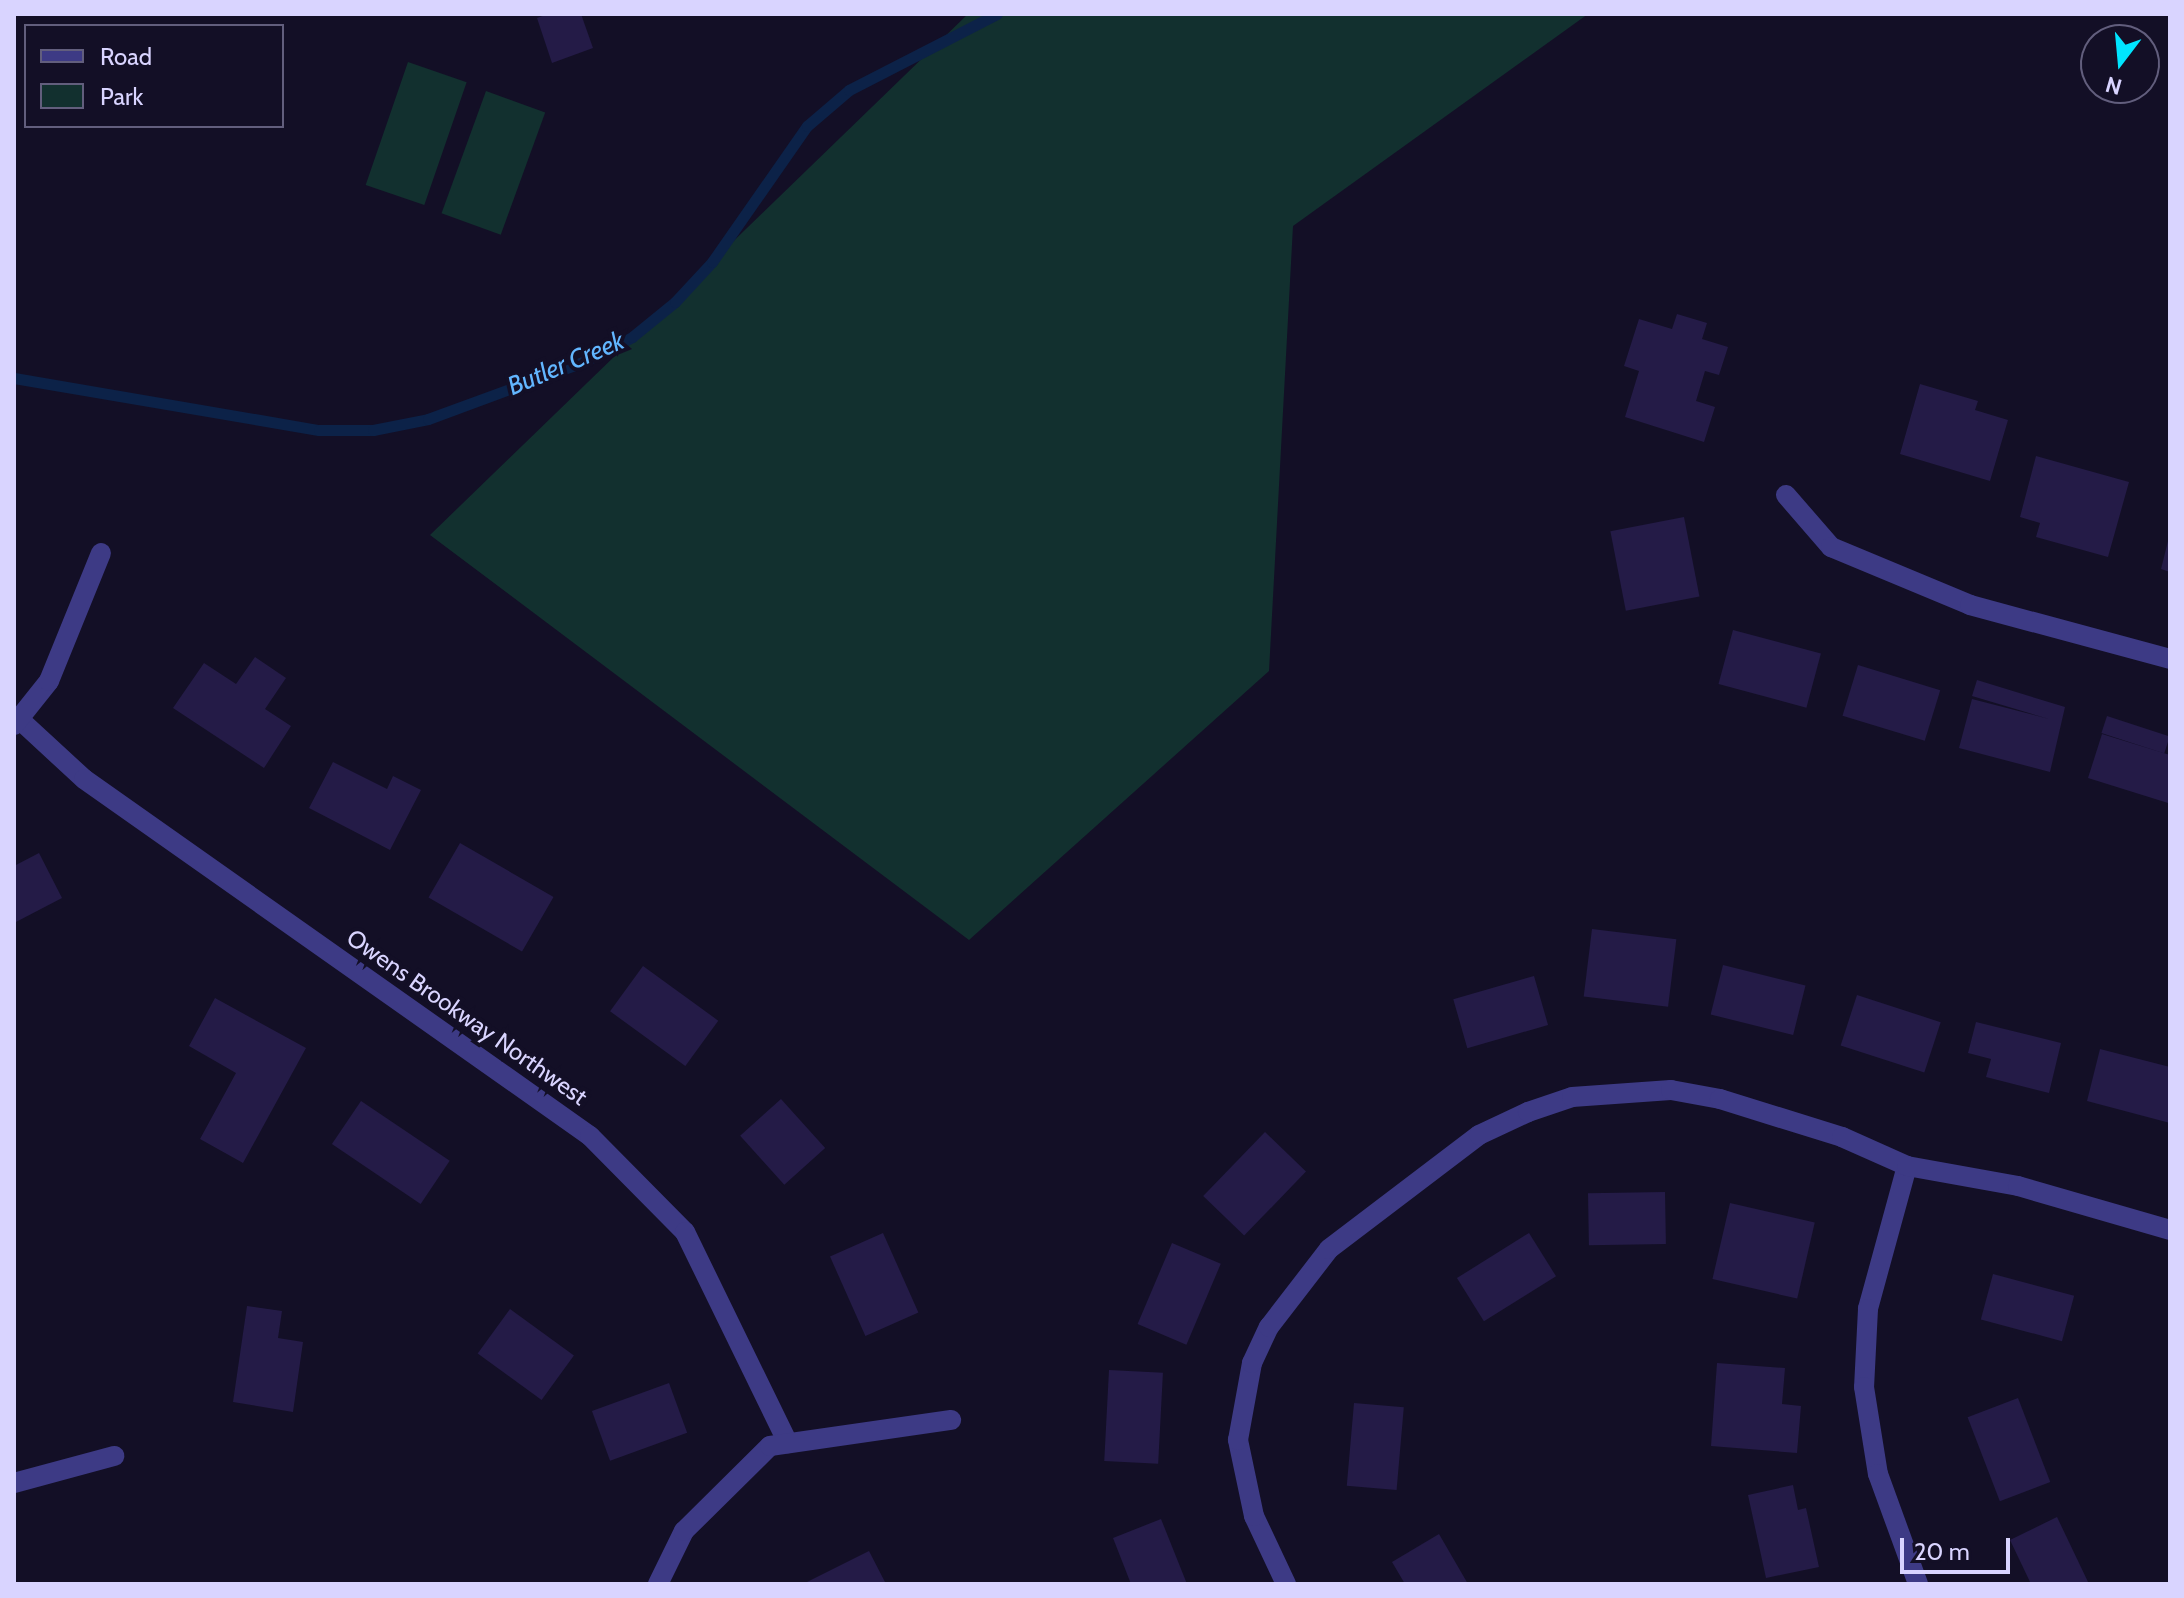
<!DOCTYPE html>
<html>
<head>
<meta charset="utf-8">
<style>
  body { margin:0 }
  #map { position:relative; width:2184px; height:1598px; overflow:hidden; background:#130f26; font-family:Cabin,sans-serif }
  div>[style] { position:absolute }
  .green>* { inset:0; background:#12302f; transform-origin:0 0 }
  .stream>* { height:11px; margin:-5.5px; padding:0 5.5px; transform-origin:5.5px; border-radius:5.5px; background:#0c2248 }
  .building>* { inset:0; background:#241b47; transform-origin:0 0 }
  .minor>* { height:20px; margin:-10px; padding:0 10px; transform-origin:10px; border-radius:10px; background:#3d3a85 }
  span { translate:-50% -50%; white-space:nowrap; text-align:center; line-height:1.15; -webkit-text-stroke:8px #130f26; paint-order:stroke }
  .street-label { font-size:24px; color:#d9d4ff }
  .water-label { font-size:26px; color:#62b6ff; font-style:italic }
  .frame { position:absolute; inset:0; border:16px solid #d9d4ff; pointer-events:none }
  .legend { position:absolute; left:24px; top:24px; width:260px; height:104px; box-sizing:border-box; background:#130f26; border:2px solid #625e7d; margin:0; padding:10px 14px; list-style:none; font-size:24px; color:#d9d4ff }
  .legend li { display:flex; align-items:center; gap:16px; height:40px }
  .legend b { width:40px; border:2px solid #625e7d }
  .north { position:absolute; left:2080px; top:24px; width:80px; height:80px; box-sizing:border-box; background:#130f26; border:2px solid #625e7d; border-radius:50%; rotate:196deg; font-size:22px; font-weight:700; line-height:32px; text-align:center; color:#d9d4ff }
  .north::after { content:''; display:block; margin:auto; width:28px; height:36px; background:#00e5ff; clip-path:polygon(50% 0,100% 100%,50% 72%,0 100%) }
  .scale { position:absolute; left:1900px; top:1538px; width:110px; height:36px; box-sizing:border-box; border:4px solid #d9d4ff; border-top:0; padding-left:10px; font-size:24px; line-height:28px; white-space:nowrap; color:#d9d4ff; -webkit-text-stroke:6px #130f26; paint-order:stroke }
</style>
</head>
<body>
<div id="map">
  <div class="green">
    <i style="clip-path:polygon(968px 14px,1588px 14px,1293px 226px,1269px 671px,969px 940px,430px 535px)"></i>
    <i style="left:408px;top:62px;width:62px;height:130px;rotate:19deg"></i>
    <i style="left:486px;top:91px;width:63px;height:130px;rotate:20deg"></i>
  </div>
  <div class="stream">
    <i style="left:14px;top:378px;width:309px;rotate:9.7deg"></i>
    <i style="left:319px;top:430px;width:54px"></i>
    <i style="left:373px;top:430px;width:56px;rotate:-11.3deg"></i>
    <i style="left:428px;top:419px;width:165px;rotate:-20.2deg"></i>
    <i style="left:583px;top:362px;width:55px;rotate:-27deg"></i>
    <i style="left:632px;top:337px;width:55px;rotate:-39.1deg"></i>
    <i style="left:675px;top:302px;width:54px;rotate:-47.2deg"></i>
    <i style="left:712px;top:262px;width:166px;rotate:-55.1deg"></i>
    <i style="left:807px;top:126px;width:55px;rotate:-40.6deg"></i>
    <i style="left:849px;top:90px;width:166px;rotate:-27.2deg"></i>
  </div>
  <div class="building">
    <i style="clip-path:polygon(548px 14px,581px 14px,593px 48px,552px 63px,537px 18px)"></i>
    <i style="clip-path:polygon(1677px 314px,1707px 323px,1702px 339px,1728px 347px,1719px 375px,1705px 371px,1696px 401px,1715px 407px,1704px 442px,1625px 417px,1639px 371px,1624px 366px,1639px 319px,1672px 329px)"></i>
    <i style="clip-path:polygon(1920px 384px,1978px 401px,1975px 410px,2008px 420px,1990px 481px,1900px 454px)"></i>
    <i style="clip-path:polygon(2036px 456px,2129px 482px,2108px 557px,2036px 537px,2040px 523px,2020px 517px)"></i>
    <i style="left:1684px;top:517px;width:81px;height:75px;rotate:79deg"></i>
    <i style="clip-path:polygon(2169px 537px,2170px 537px,2170px 572px,2161px 569px)"></i>
    <i style="left:1733px;top:630px;width:91px;height:56px;rotate:15deg"></i>
    <i style="clip-path:polygon(255px 657px,286px 678px,265px 709px,291px 726px,264px 768px,173px 708px,204px 663px,236px 684px)"></i>
    <i style="left:1858px;top:665px;width:86px;height:53px;rotate:17deg"></i>
    <i style="clip-path:polygon(1977px 680px,2065px 707px,2050px 772px,1959px 748px,1972px 699px,2049px 719px,1972px 696px)"></i>
    <i style="left:2107px;top:716px;width:66px;height:18px;rotate:18deg"></i>
    <i style="clip-path:polygon(2102px 734px,2170px 755px,2168px 803px,2088px 778px)"></i>
    <i style="clip-path:polygon(333px 762px,387px 789px,393px 776px,421px 790px,390px 850px,309px 808px)"></i>
    <i style="left:460px;top:843px;width:108px;height:63px;rotate:30deg"></i>
    <i style="clip-path:polygon(39px 853px,62px 898px,14px 923px,14px 866px)"></i>
    <i style="left:1592px;top:929px;width:85px;height:68px;rotate:7deg"></i>
    <i style="left:1723px;top:965px;width:85px;height:51px;rotate:14deg"></i>
    <i style="left:643px;top:966px;width:93px;height:56px;rotate:36deg"></i>
    <i style="left:1534px;top:976px;width:51px;height:84px;rotate:74deg"></i>
    <i style="left:1857px;top:995px;width:88px;height:53px;rotate:18deg"></i>
    <i style="clip-path:polygon(215px 998px,306px 1048px,243px 1163px,200px 1139px,236px 1073px,189px 1046px)"></i>
    <i style="clip-path:polygon(1976px 1022px,2061px 1043px,2049px 1093px,1986px 1077px,1991px 1059px,1968px 1053px)"></i>
    <i style="clip-path:polygon(2100px 1049px,2170px 1067px,2170px 1123px,2087px 1101px)"></i>
    <i style="left:781px;top:1099px;width:66px;height:55px;rotate:48deg"></i>
    <i style="left:361px;top:1101px;width:107px;height:52px;rotate:34deg"></i>
    <i style="left:1265px;top:1132px;width:57px;height:89px;rotate:44deg"></i>
    <i style="left:1665px;top:1192px;width:52px;height:77px;rotate:89deg"></i>
    <i style="left:1730px;top:1203px;width:87px;height:78px;rotate:13deg"></i>
    <i style="left:883px;top:1233px;width:87px;height:58px;rotate:66deg"></i>
    <i style="left:1529px;top:1233px;width:51px;height:85px;rotate:58deg"></i>
    <i style="left:1172px;top:1243px;width:53px;height:88px;rotate:23deg"></i>
    <i style="left:1993px;top:1274px;width:84px;height:47px;rotate:15deg"></i>
    <i style="clip-path:polygon(247px 1306px,282px 1311px,278px 1338px,303px 1342px,293px 1412px,233px 1402px)"></i>
    <i style="left:510px;top:1309px;width:79px;height:55px;rotate:36deg"></i>
    <i style="clip-path:polygon(1717px 1363px,1785px 1368px,1782px 1404px,1801px 1406px,1797px 1453px,1711px 1446px)"></i>
    <i style="left:1109px;top:1370px;width:54px;height:91px;rotate:3deg"></i>
    <i style="left:669px;top:1383px;width:53px;height:82px;rotate:70deg"></i>
    <i style="left:2018px;top:1398px;width:90px;height:54px;rotate:69deg"></i>
    <i style="left:1354px;top:1403px;width:50px;height:83px;rotate:5deg"></i>
    <i style="clip-path:polygon(1793px 1485px,1798px 1510px,1806px 1508px,1819px 1567px,1766px 1578px,1748px 1495px)"></i>
    <i style="clip-path:polygon(2057px 1517px,2089px 1584px,2031px 1584px,2010px 1540px)"></i>
    <i style="clip-path:polygon(1161px 1519px,1187px 1584px,1131px 1584px,1113px 1538px)"></i>
    <i style="clip-path:polygon(1439px 1534px,1468px 1584px,1405px 1584px,1392px 1562px)"></i>
    <i style="clip-path:polygon(869px 1551px,886px 1584px,803px 1584px)"></i>
  </div>
  <div class="minor">
    <i style="left:1786px;top:495px;width:69px;rotate:49.1deg"></i>
    <i style="left:1831px;top:547px;width:151px;rotate:22.6deg"></i>
    <i style="left:1970px;top:605px;width:207px;rotate:15.1deg"></i>
    <i style="left:19px;top:719px;width:88px;rotate:42.7deg"></i>
    <i style="left:84px;top:779px;width:619px;rotate:35.2deg"></i>
    <i style="left:590px;top:1136px;width:135px;rotate:45.3deg"></i>
    <i style="left:685px;top:1232px;width:235px;rotate:64deg"></i>
    <i style="left:14px;top:725px;width:56px;rotate:-51.5deg"></i>
    <i style="left:49px;top:681px;width:138px;rotate:-67.9deg"></i>
    <i style="left:1907px;top:1166px;width:148px;rotate:105.3deg"></i>
    <i style="left:1868px;top:1309px;width:78px;rotate:92.9deg"></i>
    <i style="left:1864px;top:1387px;width:88px;rotate:80.9deg"></i>
    <i style="left:1878px;top:1474px;width:117px;rotate:70deg"></i>
    <i style="left:14px;top:1483px;width:104px;rotate:-15.1deg"></i>
    <i style="left:658px;top:1584px;width:59px;rotate:-63.9deg"></i>
    <i style="left:684px;top:1531px;width:121px;rotate:-44.7deg"></i>
    <i style="left:770px;top:1446px;width:183px;rotate:-8.2deg"></i>
    <i style="left:1286px;top:1584px;width:75px;rotate:-115.2deg"></i>
    <i style="left:1254px;top:1516px;width:78px;rotate:-101.9deg"></i>
    <i style="left:1238px;top:1440px;width:78px;rotate:-79.7deg"></i>
    <i style="left:1252px;top:1363px;width:40px;rotate:-65deg"></i>
    <i style="left:1269px;top:1327px;width:98px;rotate:-52.4deg"></i>
    <i style="left:1329px;top:1249px;width:188px;rotate:-37.2deg"></i>
    <i style="left:1479px;top:1135px;width:54px;rotate:-25.1deg"></i>
    <i style="left:1528px;top:1112px;width:46px;rotate:-18.8deg"></i>
    <i style="left:1572px;top:1097px;width:99px;rotate:-4deg"></i>
    <i style="left:1671px;top:1090px;width:50px;rotate:10.4deg"></i>
    <i style="left:1720px;top:1099px;width:128px;rotate:17.3deg"></i>
    <i style="left:1842px;top:1137px;width:71px;rotate:24deg"></i>
    <i style="left:1907px;top:1166px;width:113px;rotate:10.2deg"></i>
    <i style="left:2018px;top:1186px;width:158px;rotate:16.1deg"></i>
  </div>
  <div class="street-label">
    <span style="left:467px;top:1017px;rotate:35deg">Owens Brookway Northwest</span>
  </div>
  <div class="water-label">
    <span style="left:566px;top:364px;rotate:-23deg">Butler Creek</span>
  </div>
  <div class="frame"></div>
  <ul class="legend">
  <li><b style="height:10px;background:#3d3a85"></b>Road</li>
  <li><b style="height:22px;background:#12302f"></b>Park</li>
  </ul>
  <div class="north">N</div>
  <div class="scale">20 m</div>
</div>
</body>
</html>
